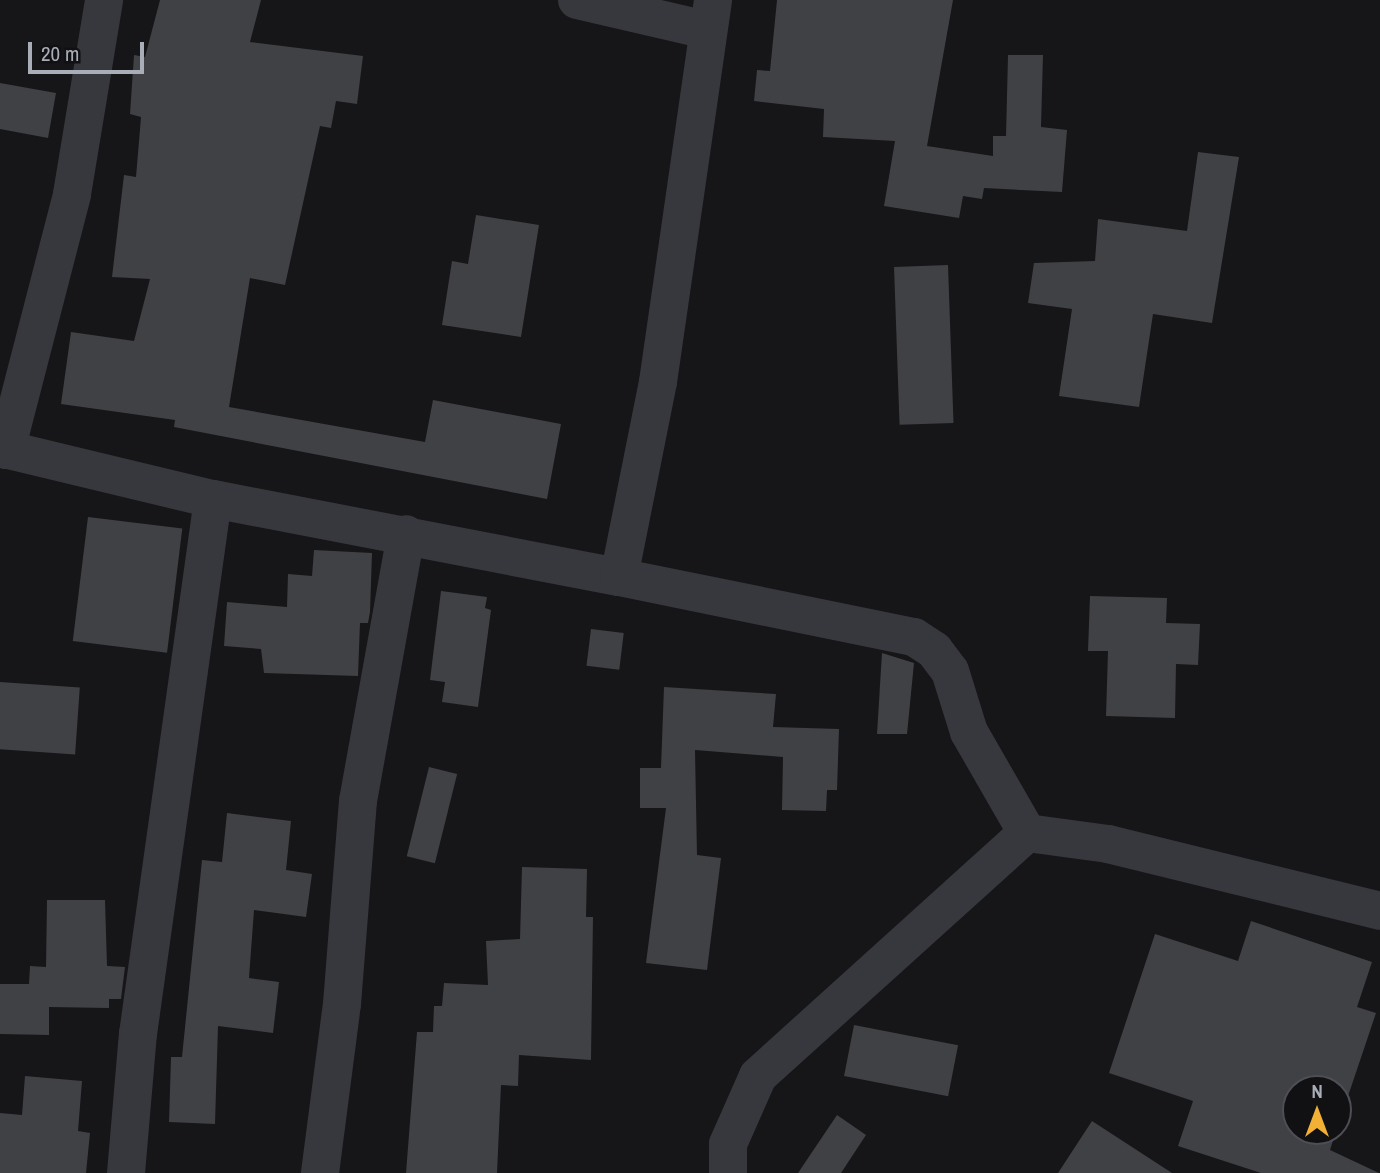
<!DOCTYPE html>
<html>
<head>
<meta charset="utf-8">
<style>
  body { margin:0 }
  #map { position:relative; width:1380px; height:1173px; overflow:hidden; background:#161618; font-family:"Archivo Narrow",sans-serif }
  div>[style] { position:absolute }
  .building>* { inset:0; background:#404145; transform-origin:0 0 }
  .minor>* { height:38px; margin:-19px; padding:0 19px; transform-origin:19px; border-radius:19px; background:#37383d }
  span { translate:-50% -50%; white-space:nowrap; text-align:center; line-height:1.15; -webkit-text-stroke:5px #111113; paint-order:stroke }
  .north { position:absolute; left:1282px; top:1075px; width:70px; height:70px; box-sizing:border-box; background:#111113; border:2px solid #4d4f55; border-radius:50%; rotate:0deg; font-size:19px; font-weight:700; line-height:28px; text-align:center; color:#a8adb8 }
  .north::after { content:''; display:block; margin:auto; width:24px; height:32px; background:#f2b134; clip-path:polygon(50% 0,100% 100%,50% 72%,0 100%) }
  .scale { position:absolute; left:28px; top:42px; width:116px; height:32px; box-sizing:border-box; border:4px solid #a8adb8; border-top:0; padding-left:9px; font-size:21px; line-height:24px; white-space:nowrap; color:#a8adb8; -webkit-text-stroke:5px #111113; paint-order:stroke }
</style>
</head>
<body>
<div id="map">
  <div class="building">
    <i style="clip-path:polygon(160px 0,261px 0,250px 42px,363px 56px,357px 104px,336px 101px,331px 128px,320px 126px,285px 285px,250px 278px,229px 407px,425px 442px,433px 400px,561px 424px,547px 499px,174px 427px,175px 420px,61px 404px,71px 332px,134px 341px,150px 279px,112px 277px,124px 175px,136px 177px,141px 117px,130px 114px,134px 55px,145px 57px)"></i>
    <i style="clip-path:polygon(777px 0,953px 0,927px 146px,993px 156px,993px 136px,1006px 136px,1008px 55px,1043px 55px,1041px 127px,1067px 130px,1062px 192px,984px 188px,982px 199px,963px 196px,959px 218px,884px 206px,895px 141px,823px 137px,824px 109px,754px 101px,757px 70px,770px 71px)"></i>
    <i style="clip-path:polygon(0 83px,56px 93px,48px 138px,0 129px)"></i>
    <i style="clip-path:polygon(1198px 152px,1239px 157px,1212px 323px,1153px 314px,1139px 407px,1059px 396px,1072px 309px,1028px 303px,1034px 263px,1095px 261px,1098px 219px,1187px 231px)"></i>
    <i style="clip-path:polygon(476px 215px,539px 225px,521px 337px,442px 325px,452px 261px,468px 264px)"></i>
    <i style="left:948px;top:265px;width:158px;height:54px;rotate:88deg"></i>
    <i style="left:88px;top:517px;width:95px;height:125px;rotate:7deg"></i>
    <i style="clip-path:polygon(314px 550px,372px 553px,370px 612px,368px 623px,360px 623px,358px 676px,264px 673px,261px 649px,224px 646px,227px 602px,287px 607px,288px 574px,312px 576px)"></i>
    <i style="clip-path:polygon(441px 591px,487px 597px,485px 608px,491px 610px,478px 707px,442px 702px,445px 682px,430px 680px)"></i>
    <i style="clip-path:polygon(1090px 596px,1167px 598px,1166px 623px,1200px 624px,1198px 665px,1176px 664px,1175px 718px,1106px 716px,1108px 651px,1088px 651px)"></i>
    <i style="left:591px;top:629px;width:33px;height:37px;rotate:7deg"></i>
    <i style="clip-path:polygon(882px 653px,914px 663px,907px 734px,877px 734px)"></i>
    <i style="left:0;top:682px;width:80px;height:67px;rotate:4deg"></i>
    <i style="clip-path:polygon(664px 687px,776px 694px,773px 727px,839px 729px,837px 790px,827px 790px,826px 811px,782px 810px,783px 757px,695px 750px,697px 855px,721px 858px,707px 970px,646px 963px,666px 808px,640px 808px,640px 768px,661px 768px)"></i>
    <i style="left:429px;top:767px;width:29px;height:92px;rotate:14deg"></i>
    <i style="clip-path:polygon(227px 813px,291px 821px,286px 870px,312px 874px,306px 917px,254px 910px,249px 978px,279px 982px,273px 1033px,218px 1026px,215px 1124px,169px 1122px,171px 1057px,182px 1057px,202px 860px,222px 862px)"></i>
    <i style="clip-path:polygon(522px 867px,587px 869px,586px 917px,593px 917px,591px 1060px,519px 1055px,518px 1086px,501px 1085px,497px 1173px,406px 1173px,417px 1032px,433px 1032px,434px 1006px,442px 1006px,444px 983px,488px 985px,486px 941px,520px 939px)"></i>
    <i style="clip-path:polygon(47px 900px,105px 900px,107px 966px,125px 967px,121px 999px,109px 999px,109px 1008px,49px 1007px,49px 1035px,0 1034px,0 984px,29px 984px,30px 966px,46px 967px)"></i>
    <i style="clip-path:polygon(1251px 921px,1372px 962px,1357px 1007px,1376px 1013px,1338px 1126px,1338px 1089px,1296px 1089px,1296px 1131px,1336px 1131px,1330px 1150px,1379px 1173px,1261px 1173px,1178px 1146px,1193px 1101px,1109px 1073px,1155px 934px,1238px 961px)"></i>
    <i style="left:854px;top:1025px;width:106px;height:52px;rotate:11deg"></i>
    <i style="clip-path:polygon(25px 1076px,82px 1081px,78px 1131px,90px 1133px,86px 1173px,0 1173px,0 1113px,22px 1115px)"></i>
    <i style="clip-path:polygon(837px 1115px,866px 1135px,841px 1173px,798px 1173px)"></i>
    <i style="clip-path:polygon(1092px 1121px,1172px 1173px,1058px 1173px)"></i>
  </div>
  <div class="minor">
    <i style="left:577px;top:0;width:133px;rotate:13deg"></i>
    <i style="left:0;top:448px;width:219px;rotate:13.5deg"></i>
    <i style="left:213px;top:499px;width:413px;rotate:10.9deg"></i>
    <i style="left:619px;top:577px;width:199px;rotate:-78.7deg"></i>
    <i style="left:658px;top:382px;width:386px;rotate:-81.8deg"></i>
    <i style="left:6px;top:450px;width:264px;rotate:-75.5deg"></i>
    <i style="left:72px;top:194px;width:197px;rotate:-80.6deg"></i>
    <i style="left:619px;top:577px;width:301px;rotate:11.5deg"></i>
    <i style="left:914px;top:637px;width:24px;rotate:33deg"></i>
    <i style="left:934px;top:650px;width:26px;rotate:53deg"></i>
    <i style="left:950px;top:671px;width:64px;rotate:72.7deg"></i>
    <i style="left:969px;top:732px;width:116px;rotate:60.1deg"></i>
    <i style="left:1027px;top:833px;width:82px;rotate:7.7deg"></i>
    <i style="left:1108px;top:844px;width:280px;rotate:13.8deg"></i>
    <i style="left:126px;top:1173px;width:140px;rotate:-85.1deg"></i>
    <i style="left:138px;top:1034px;width:540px;rotate:-82.02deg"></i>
    <i style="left:320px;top:1173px;width:170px;rotate:-82.6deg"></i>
    <i style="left:342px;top:1004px;width:204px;rotate:-85.5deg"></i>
    <i style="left:358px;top:801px;width:271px;rotate:-79.8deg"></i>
    <i style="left:728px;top:1173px;width:29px;rotate:-90deg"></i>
    <i style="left:728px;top:1144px;width:74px;rotate:-66.2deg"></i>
    <i style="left:758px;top:1076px;width:363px;rotate:-42.1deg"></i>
  </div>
  <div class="north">N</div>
  <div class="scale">20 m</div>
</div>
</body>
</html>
